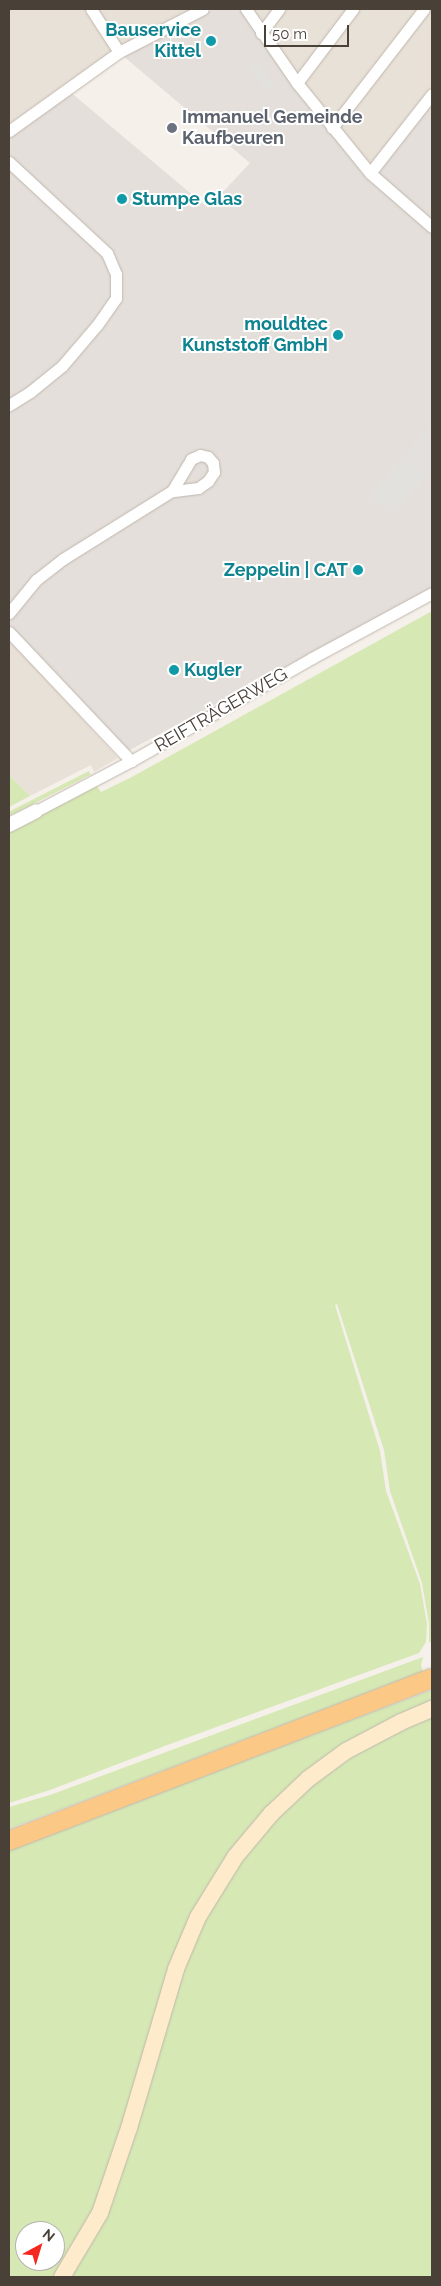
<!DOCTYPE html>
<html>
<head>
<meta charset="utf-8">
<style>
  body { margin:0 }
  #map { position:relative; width:441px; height:2286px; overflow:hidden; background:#f5f0ea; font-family:Raleway,sans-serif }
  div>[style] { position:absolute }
  .residential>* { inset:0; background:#e8e1d8 }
  .industrial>* { inset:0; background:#e4dfdb }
  .green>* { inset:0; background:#d6e8b4; transform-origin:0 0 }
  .parking>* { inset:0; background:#e3e1de; transform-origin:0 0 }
  .roads { filter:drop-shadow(0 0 1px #c0b7ad) drop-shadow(0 0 1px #c0b7ad) }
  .minor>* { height:11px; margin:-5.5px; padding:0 5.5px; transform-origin:5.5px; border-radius:5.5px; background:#fff }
  .tertiary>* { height:14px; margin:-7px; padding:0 7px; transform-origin:7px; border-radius:7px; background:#fff }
  .secondary>* { height:16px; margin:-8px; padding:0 8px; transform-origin:8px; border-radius:8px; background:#fdebcb }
  .trunk>* { height:19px; margin:-9.5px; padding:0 9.5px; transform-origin:9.5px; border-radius:9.5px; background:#fbc886 }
  .dots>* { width:14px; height:14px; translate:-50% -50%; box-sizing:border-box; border:2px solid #fff; border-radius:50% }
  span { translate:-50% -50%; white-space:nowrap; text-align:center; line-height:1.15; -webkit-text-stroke:4px #fff; paint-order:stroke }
  .culture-label { font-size:18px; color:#0d838f; font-weight:700 }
  .right { translate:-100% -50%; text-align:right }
  .left { translate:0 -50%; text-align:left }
  .worship-label { font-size:18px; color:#5b616d; font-weight:700 }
  .street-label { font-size:18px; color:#494038 }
  .frame { position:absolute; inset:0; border:10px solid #494038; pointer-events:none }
  .north { position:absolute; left:15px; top:2221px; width:50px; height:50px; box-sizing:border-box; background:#fff; border:1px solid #b6b3af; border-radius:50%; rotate:39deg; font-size:14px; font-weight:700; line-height:20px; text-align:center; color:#494038 }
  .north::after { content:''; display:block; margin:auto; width:18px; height:22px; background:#f52821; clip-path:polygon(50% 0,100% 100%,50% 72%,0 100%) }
  .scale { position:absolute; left:264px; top:25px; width:85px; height:22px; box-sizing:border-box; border:2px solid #494038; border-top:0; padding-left:6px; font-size:15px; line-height:18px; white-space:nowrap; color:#494038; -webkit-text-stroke:4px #fff; paint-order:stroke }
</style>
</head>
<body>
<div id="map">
  <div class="residential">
    <i style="clip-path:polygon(9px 9px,190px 9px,112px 51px,9px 124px)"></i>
    <i style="clip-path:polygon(251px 9px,432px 9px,432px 88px,370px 167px,301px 84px)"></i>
    <i style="clip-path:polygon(9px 639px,118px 758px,94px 772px,91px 765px,30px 796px,9px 775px)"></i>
  </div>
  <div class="industrial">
    <i style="clip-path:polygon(213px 9px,241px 9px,372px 180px,432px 99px,432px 588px,128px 751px,9px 626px,9px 135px,69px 91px,208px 208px,250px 163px,122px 55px)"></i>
  </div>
  <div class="green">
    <i style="clip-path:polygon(432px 611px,432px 1643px,429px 1642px,429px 1624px,422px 1583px,390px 1491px,384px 1450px,337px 1304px,335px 1305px,380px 1451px,386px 1491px,420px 1584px,427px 1624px,426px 1642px,419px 1653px,170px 1744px,50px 1790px,9px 1803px,9px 830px,96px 785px,101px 792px,130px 778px)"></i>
    <i style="left:89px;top:771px;width:4px;height:90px;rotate:63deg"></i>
    <i style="clip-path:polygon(9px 775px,30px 796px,9px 807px)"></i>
    <i style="clip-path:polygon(423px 1657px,421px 1665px,423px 1672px,9px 1829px,9px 1807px,50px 1795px)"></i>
    <i style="clip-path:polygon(evenodd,432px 1690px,432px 1701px,344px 1746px,274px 1818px,349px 1754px,432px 1713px,432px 2277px,9px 2277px,9px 1849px,44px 1834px,432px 1690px,25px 2231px,55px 2231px,55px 2261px,25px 2261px,25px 2231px)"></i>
  </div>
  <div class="parking">
    <i style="left:255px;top:63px;width:31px;height:8px;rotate:50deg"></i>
    <i style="clip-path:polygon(432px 423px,432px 469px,392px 515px,369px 497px)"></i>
  </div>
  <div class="roads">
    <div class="minor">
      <i style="left:91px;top:9px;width:51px;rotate:56.9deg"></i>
      <i style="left:246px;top:9px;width:90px;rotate:55.4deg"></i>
      <i style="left:297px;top:83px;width:116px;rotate:51deg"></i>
      <i style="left:370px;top:173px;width:82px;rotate:41.1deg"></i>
      <i style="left:261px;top:33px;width:30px;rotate:-53deg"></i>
      <i style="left:297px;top:83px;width:93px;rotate:-52.9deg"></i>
      <i style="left:332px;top:128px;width:150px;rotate:-52.3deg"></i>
      <i style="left:9px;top:131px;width:135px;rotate:-35.7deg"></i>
      <i style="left:119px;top:52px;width:94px;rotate:-27.1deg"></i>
      <i style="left:9px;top:162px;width:134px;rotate:42.9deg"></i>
      <i style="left:107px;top:253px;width:23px;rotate:67deg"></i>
      <i style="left:116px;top:274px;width:24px;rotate:90deg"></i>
      <i style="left:116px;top:298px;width:33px;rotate:125deg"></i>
      <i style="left:97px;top:325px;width:54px;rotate:130.5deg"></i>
      <i style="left:62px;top:366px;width:41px;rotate:140.9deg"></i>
      <i style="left:30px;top:392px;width:25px;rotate:148deg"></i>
      <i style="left:370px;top:173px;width:100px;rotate:-51.9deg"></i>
      <i style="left:9px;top:613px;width:43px;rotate:-50.7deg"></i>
      <i style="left:36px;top:580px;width:34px;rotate:-38deg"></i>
      <i style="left:63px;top:559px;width:128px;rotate:-32deg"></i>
      <i style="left:172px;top:491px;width:37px;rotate:-59deg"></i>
      <i style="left:191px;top:459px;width:10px;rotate:-24deg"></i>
      <i style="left:200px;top:455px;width:8px;rotate:14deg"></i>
      <i style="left:208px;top:457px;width:8px;rotate:50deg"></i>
      <i style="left:213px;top:463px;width:9px;rotate:84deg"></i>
      <i style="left:214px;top:472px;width:11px;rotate:124deg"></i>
      <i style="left:208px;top:481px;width:12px;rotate:145deg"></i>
      <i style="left:198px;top:488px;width:26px;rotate:173deg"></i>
      <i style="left:9px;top:632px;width:178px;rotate:46.6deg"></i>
      <i style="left:36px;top:811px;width:107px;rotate:-27.8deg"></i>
      <i style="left:131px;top:761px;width:208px;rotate:-29.6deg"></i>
      <i style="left:312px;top:658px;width:136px;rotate:-28.4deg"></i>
    </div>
    <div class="tertiary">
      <i style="left:9px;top:825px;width:30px;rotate:-27deg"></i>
    </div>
    <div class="secondary">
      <i style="left:62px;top:2277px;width:74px;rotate:-59.3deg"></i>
      <i style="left:100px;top:2213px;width:90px;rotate:-71.2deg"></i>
      <i style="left:129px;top:2128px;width:166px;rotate:-73.5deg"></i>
      <i style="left:176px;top:1969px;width:56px;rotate:-67.1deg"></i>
      <i style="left:198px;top:1917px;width:70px;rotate:-58.3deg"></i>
      <i style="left:235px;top:1857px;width:56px;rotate:-50.1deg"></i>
      <i style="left:271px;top:1814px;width:51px;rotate:-43.4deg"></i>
      <i style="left:308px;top:1779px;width:47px;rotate:-36.4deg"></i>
      <i style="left:346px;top:1751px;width:62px;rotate:-27.8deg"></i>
      <i style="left:401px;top:1722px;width:34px;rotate:-23deg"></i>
    </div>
    <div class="trunk">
      <i style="left:9px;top:1840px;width:453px;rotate:-21deg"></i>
    </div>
  </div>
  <div class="dots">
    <i style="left:211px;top:41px;background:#0f9aa8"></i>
    <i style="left:172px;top:128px;background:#6b7280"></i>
    <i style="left:122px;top:199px;background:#0f9aa8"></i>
    <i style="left:338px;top:335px;background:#0f9aa8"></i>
    <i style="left:358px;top:570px;background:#0f9aa8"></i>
    <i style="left:174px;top:670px;background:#0f9aa8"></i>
  </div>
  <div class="culture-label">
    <span class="right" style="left:201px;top:41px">Bauservice<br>Kittel</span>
    <span class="left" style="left:132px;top:199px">Stumpe Glas</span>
    <span class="right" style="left:328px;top:335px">mouldtec<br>Kunststoff GmbH</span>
    <span class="right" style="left:348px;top:570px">Zeppelin | CAT</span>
    <span class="left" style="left:184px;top:670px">Kugler</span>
  </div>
  <div class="worship-label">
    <span class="left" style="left:182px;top:128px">Immanuel Gemeinde<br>Kaufbeuren</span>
  </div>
  <div class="street-label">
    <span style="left:221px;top:710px;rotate:-30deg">REIFTRÄGERWEG</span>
  </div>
  <div class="frame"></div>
  <div class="north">N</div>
  <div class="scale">50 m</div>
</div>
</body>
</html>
